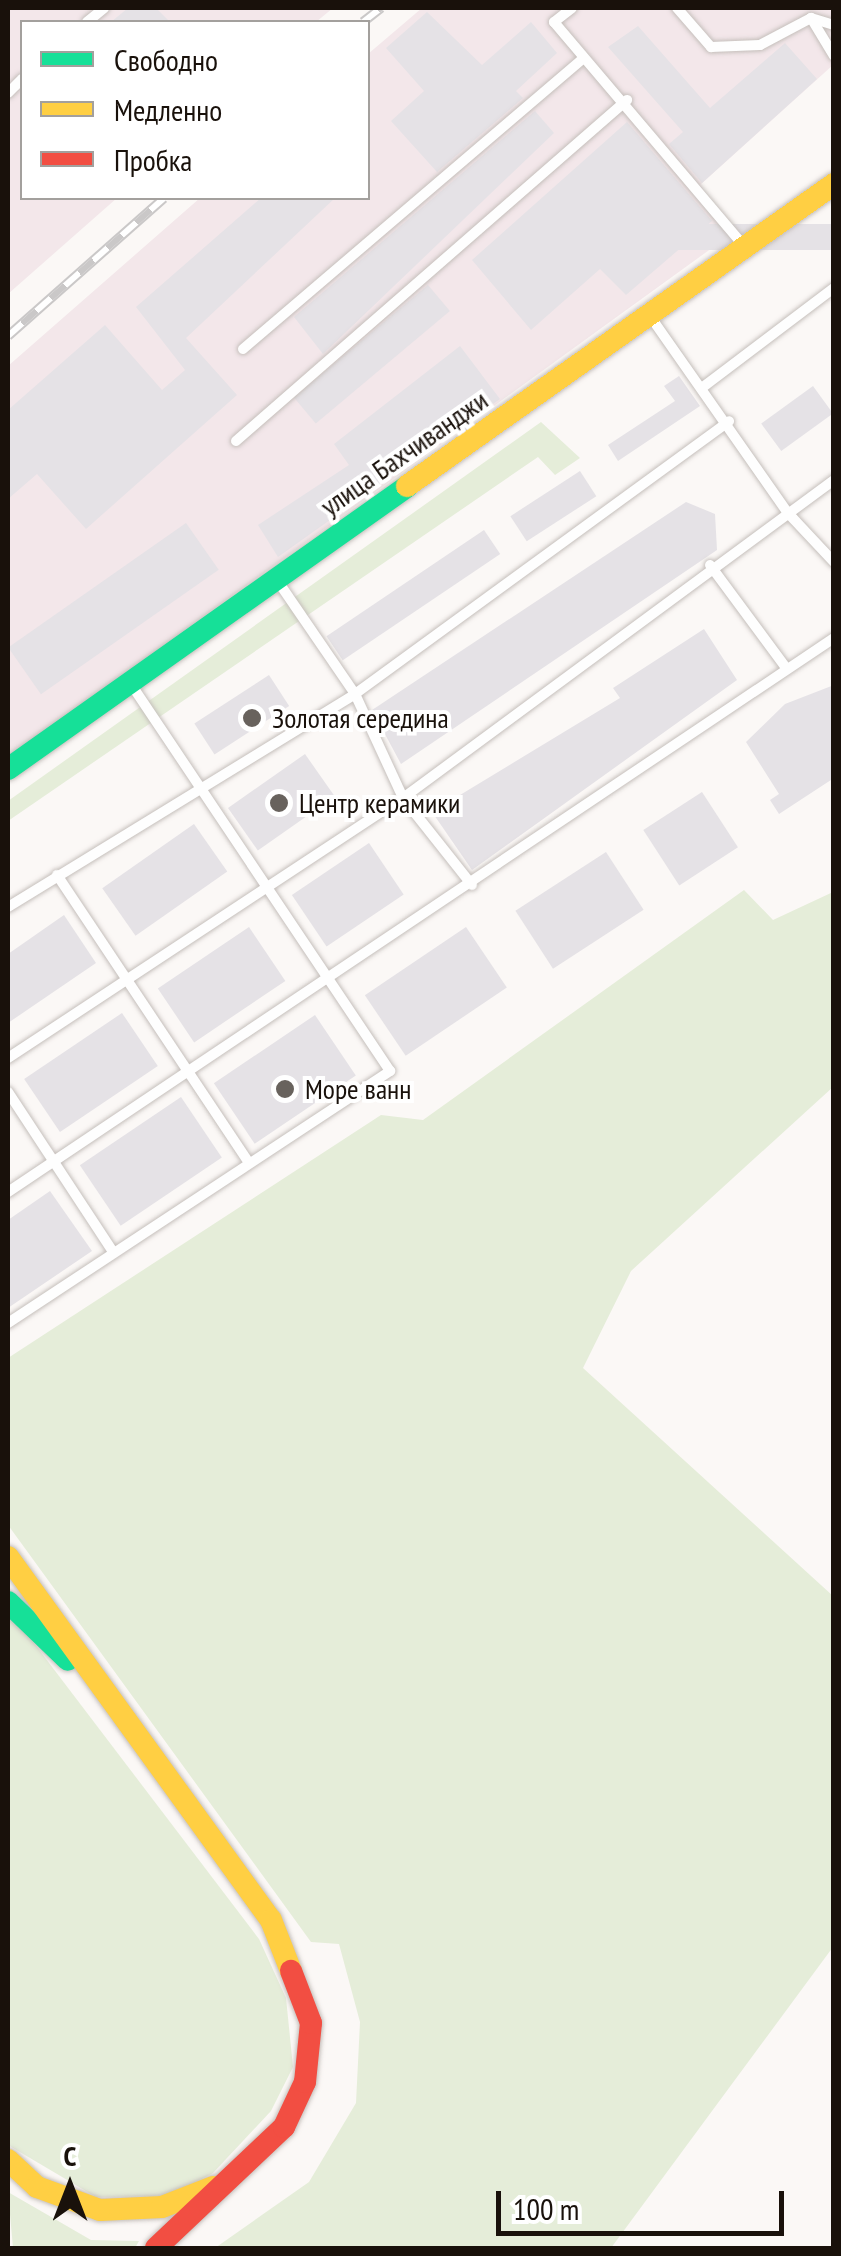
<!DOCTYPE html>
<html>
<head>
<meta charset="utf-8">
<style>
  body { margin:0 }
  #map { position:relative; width:841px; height:2256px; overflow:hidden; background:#fbf8f6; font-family:"PT Sans Narrow",sans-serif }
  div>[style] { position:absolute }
  .industrial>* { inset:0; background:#f3e7ea }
  .green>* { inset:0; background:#e5edd9 }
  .building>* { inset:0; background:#e5e2e6; transform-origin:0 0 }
  .roads { filter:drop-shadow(0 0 2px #c5bfbb) drop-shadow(0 0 2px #c5bfbb) }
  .lane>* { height:10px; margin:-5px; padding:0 5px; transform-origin:5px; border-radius:5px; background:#fefefe }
  .fast>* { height:22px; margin:-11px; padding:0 11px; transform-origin:11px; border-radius:11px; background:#16e098 }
  .slow>* { height:22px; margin:-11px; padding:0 11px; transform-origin:11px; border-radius:11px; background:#ffcf43 }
  .jam>* { height:22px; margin:-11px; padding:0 11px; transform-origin:11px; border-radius:11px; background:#f24e42 }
  .rail>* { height:10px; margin-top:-5px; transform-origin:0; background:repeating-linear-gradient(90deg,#fff 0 19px,#cac8c8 0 38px); box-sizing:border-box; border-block:2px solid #cac8c8 }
  .dots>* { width:28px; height:28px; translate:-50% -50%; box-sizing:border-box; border:5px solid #fff; border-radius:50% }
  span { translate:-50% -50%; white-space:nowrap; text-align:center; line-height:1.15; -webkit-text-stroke:8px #fff; paint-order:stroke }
  .street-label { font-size:28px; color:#19110b }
  .poi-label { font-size:28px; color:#19110b }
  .left { translate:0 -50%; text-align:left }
  .frame { position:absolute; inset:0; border:10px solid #19110b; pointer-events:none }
  .legend { position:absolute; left:20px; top:20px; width:350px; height:180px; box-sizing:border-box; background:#fff; border:2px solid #a3a09d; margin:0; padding:12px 18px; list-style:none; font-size:30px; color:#19110b }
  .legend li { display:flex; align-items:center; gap:20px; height:50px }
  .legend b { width:50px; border:2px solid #a3a09d }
  .north { position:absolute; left:20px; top:2136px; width:100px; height:100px; -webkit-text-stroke:8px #fff; paint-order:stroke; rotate:0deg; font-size:28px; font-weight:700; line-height:40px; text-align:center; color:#19110b }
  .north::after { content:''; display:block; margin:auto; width:35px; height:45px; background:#19110b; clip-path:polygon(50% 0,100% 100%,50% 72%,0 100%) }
  .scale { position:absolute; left:496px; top:2191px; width:288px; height:45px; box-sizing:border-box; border:5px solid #19110b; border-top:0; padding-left:12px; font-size:30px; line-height:35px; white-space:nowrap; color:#19110b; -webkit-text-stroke:8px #fff; paint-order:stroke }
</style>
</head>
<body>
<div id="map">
  <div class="industrial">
    <i style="clip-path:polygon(8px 8px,333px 8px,316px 22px,22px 22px,22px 198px,117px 198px,8px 294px)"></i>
    <i style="clip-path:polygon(422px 8px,833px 8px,833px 65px,700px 185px,734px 232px,8px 758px,8px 366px,200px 198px,368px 198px,368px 54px)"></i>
  </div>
  <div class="green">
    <i style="clip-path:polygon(541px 422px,580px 458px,555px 475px,538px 457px,8px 821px,8px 801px)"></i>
    <i style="clip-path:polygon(744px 890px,773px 920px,833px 892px,833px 1087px,631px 1271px,583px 1368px,833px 1596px,833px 1947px,611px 2248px,215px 2248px,309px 2182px,356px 2103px,360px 2022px,339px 1944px,311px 1942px,8px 1525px,8px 1358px,381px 1115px,423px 1120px)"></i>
    <i style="clip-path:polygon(8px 1609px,259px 1939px,286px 1998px,293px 2067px,271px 2111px,213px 2173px,169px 2196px,96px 2197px,8px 2145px)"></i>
    <i style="clip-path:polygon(8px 2192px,91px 2240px,139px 2241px,135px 2248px,13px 2248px)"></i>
  </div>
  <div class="building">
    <i style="clip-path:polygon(128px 8px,156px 8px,170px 22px,111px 22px)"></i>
    <i style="clip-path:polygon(427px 12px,482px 65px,531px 22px,557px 53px,516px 91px,523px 98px,437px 172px,391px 121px,424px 91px,386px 48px)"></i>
    <i style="clip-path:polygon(638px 26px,710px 108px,785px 43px,817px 79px,702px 183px,669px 144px,683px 132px,608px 47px)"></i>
    <i style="clip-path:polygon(535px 111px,554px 133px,323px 354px,294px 317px)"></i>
    <i style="clip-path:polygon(627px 122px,712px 221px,626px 295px,600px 269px,531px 330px,472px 260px)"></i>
    <i style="clip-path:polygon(261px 198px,335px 198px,186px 338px,237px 395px,86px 529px,37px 474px,8px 499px,8px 410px,105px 325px,162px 390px,185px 370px,136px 307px)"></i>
    <i style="left:834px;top:224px;width:26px;height:168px;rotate:90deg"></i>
    <i style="left:428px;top:285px;width:34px;height:175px;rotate:50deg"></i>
    <i style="clip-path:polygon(460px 346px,500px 399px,278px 557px,258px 525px,349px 465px,334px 444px)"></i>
    <i style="clip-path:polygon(679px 376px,700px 406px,618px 461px,608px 445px,675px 401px,664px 386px)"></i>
    <i style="left:813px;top:386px;width:34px;height:64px;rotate:54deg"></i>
    <i style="left:580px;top:471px;width:30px;height:83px;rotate:57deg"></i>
    <i style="clip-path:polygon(686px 502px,715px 514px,717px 550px,401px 764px,372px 710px)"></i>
    <i style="left:186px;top:523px;width:57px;height:217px;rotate:55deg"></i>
    <i style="left:484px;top:530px;width:29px;height:190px;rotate:56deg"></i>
    <i style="clip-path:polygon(704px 629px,737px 680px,472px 870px,432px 812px,620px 698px,613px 688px)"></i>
    <i style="left:269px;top:675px;width:37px;height:89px;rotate:57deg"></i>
    <i style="clip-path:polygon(834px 685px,834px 778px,779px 814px,770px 800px,779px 794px,746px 742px,785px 704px)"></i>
    <i style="left:305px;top:754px;width:52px;height:94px;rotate:55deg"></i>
    <i style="left:702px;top:792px;width:66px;height:70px;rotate:57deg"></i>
    <i style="left:194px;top:824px;width:58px;height:112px;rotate:55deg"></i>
    <i style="left:369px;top:843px;width:62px;height:93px;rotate:56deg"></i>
    <i style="left:606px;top:852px;width:69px;height:108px;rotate:57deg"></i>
    <i style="clip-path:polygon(64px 915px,96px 963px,8px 1023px,8px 954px)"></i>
    <i style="left:249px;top:927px;width:65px;height:110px;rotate:56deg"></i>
    <i style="left:466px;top:927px;width:73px;height:122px;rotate:56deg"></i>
    <i style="left:122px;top:1013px;width:64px;height:118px;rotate:56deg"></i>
    <i style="left:315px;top:1015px;width:73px;height:122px;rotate:56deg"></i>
    <i style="left:181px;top:1097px;width:73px;height:122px;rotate:56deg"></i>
    <i style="clip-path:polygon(50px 1191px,92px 1251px,8px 1308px,8px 1220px)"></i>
  </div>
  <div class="roads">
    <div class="lane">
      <i style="left:572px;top:8px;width:23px;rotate:142deg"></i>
      <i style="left:554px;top:22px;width:295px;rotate:49.7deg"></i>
      <i style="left:677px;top:8px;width:52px;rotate:48.9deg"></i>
      <i style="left:711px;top:47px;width:49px;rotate:-2.3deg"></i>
      <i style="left:760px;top:45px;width:58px;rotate:-27.9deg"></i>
      <i style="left:811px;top:18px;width:24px;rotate:17deg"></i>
      <i style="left:811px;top:18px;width:44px;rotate:58.8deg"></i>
      <i style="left:87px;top:22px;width:22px;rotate:-39deg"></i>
      <i style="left:8px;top:93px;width:20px;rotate:-45deg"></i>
      <i style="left:650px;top:316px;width:239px;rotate:55deg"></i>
      <i style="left:787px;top:512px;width:69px;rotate:46.8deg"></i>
      <i style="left:243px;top:349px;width:448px;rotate:-40.5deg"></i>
      <i style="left:703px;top:387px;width:164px;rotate:-37.1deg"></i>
      <i style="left:236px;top:441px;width:519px;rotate:-41.09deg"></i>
      <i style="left:710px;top:565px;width:129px;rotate:53.5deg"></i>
      <i style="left:277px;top:580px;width:138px;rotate:55.6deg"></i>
      <i style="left:355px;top:694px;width:115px;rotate:65.2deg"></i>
      <i style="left:403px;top:798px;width:111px;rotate:51.6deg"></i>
      <i style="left:57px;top:875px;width:346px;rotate:56.3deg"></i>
      <i style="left:8px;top:907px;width:407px;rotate:-31.5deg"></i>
      <i style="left:355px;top:694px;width:463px;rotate:-36.1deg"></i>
      <i style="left:8px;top:1058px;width:473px;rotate:-33.4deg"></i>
      <i style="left:403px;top:798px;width:536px;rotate:-36.42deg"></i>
      <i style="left:8px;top:1092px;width:191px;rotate:56.7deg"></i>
      <i style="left:8px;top:1192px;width:995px;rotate:-33.85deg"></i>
      <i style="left:8px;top:1323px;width:458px;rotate:-33.4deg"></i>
      <i style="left:390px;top:1071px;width:466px;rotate:-123.8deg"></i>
    </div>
    <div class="fast">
      <i style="left:8px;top:769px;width:489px;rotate:-35.3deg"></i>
      <i style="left:8px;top:1602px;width:83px;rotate:44deg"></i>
    </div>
    <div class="slow">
      <i style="left:407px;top:486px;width:523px;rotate:-35.27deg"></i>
      <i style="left:8px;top:1557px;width:448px;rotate:54.1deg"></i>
      <i style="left:271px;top:1920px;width:55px;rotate:68.6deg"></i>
      <i style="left:8px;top:2160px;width:40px;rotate:43deg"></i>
      <i style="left:37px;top:2187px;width:67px;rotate:20.1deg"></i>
      <i style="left:100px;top:2210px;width:62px;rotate:-2.8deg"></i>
      <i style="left:162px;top:2207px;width:55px;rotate:-21.4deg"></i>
    </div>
    <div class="jam">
      <i style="left:156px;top:2248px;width:176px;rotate:-43.4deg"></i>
      <i style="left:284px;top:2127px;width:50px;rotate:-65deg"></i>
      <i style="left:305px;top:2082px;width:59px;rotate:-84.2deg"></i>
      <i style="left:311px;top:2023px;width:56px;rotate:-111deg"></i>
    </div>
  </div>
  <div class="rail">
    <i style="left:363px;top:22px;width:23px;rotate:-38deg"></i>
    <i style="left:8px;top:336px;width:208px;rotate:-41.5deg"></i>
  </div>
  <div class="dots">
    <i style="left:252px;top:718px;background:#68625d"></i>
    <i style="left:279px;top:803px;background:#68625d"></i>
    <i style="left:285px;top:1089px;background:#68625d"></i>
  </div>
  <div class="street-label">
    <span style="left:404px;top:453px;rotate:-35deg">улица Бахчиванджи</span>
  </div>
  <div class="poi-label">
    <span class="left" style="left:272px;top:718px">Золотая середина</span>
    <span class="left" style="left:299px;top:803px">Центр керамики</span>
    <span class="left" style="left:305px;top:1089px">Море ванн</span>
  </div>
  <div class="frame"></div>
  <ul class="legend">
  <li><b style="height:12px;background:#16e098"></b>Свободно</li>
  <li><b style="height:12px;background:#ffcf43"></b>Медленно</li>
  <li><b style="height:12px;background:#f24e42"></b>Пробка</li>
  </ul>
  <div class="north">С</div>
  <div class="scale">100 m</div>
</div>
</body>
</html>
